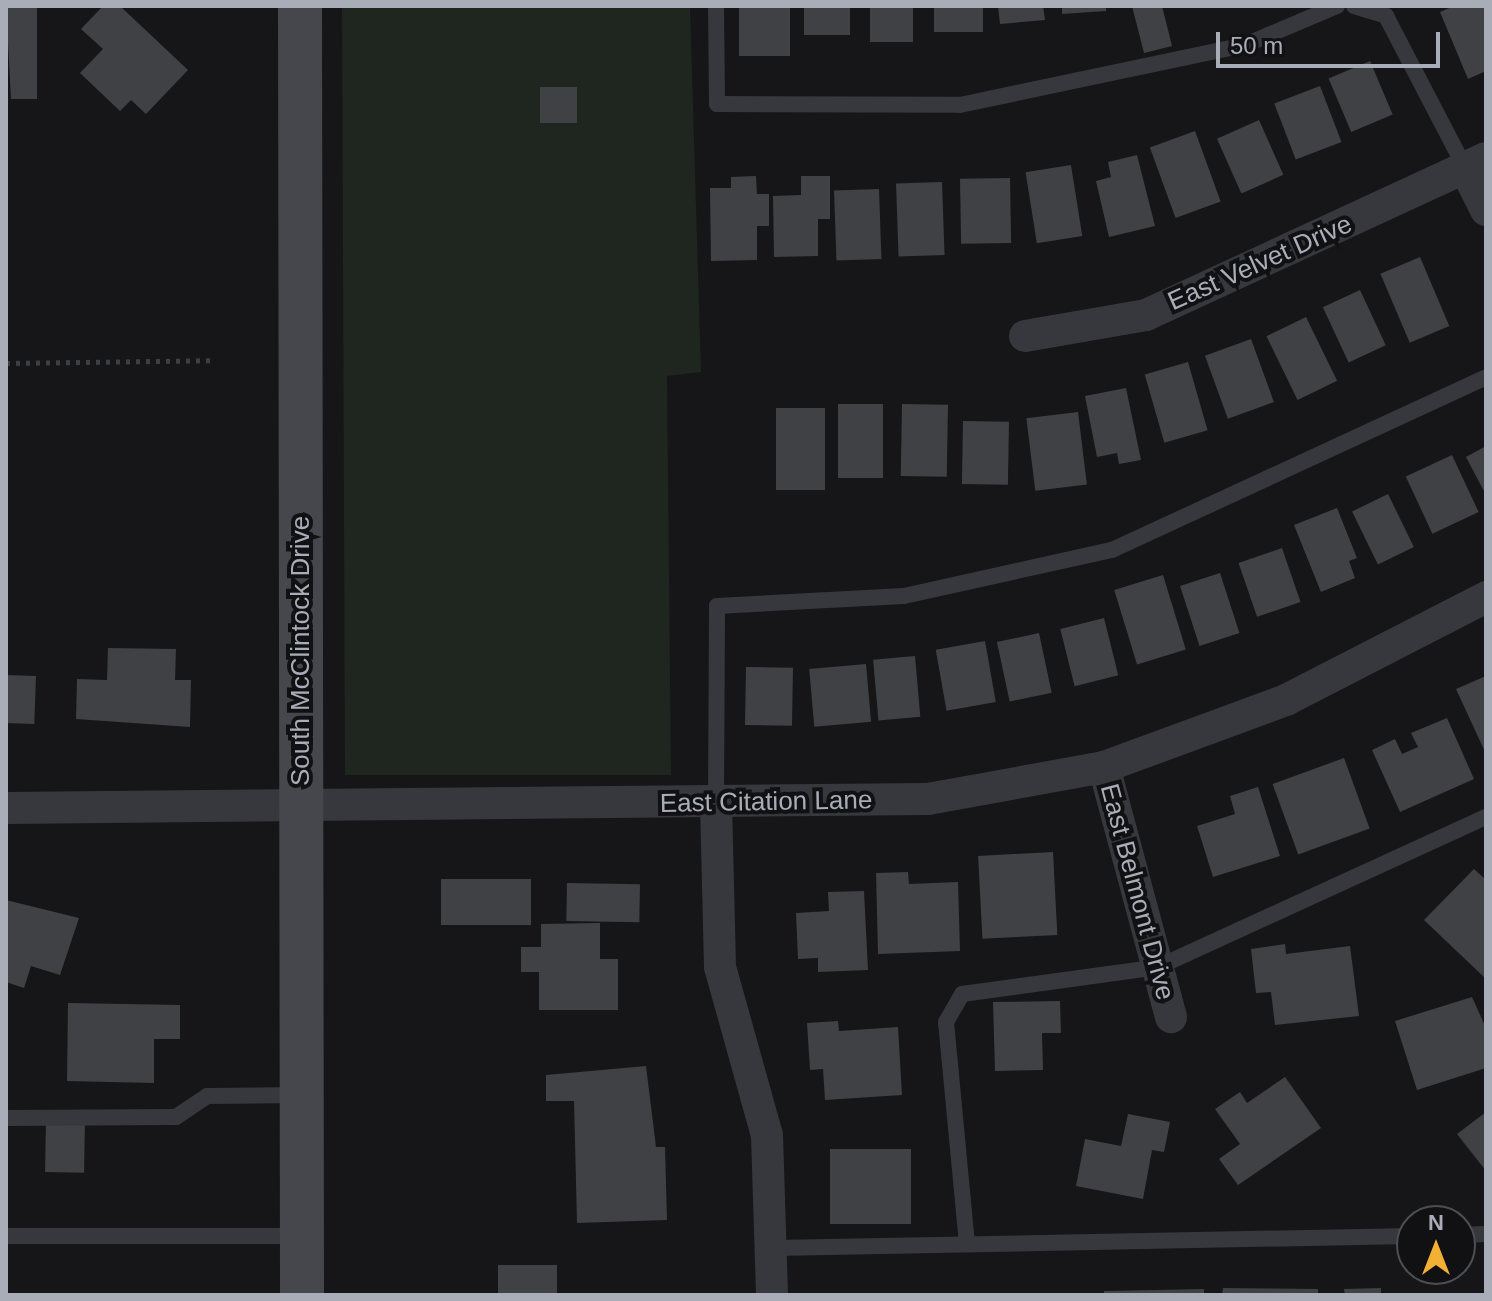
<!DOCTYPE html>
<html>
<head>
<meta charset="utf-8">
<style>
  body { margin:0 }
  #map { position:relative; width:1492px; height:1301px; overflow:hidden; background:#161618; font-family:Helvetica,sans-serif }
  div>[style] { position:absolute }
  .green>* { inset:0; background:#1e261f }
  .building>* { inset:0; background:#404145; transform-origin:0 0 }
  .path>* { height:5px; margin-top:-2.5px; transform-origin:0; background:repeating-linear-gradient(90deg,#3d3f44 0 4px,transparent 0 10px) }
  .lane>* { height:16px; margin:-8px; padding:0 8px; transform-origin:8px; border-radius:8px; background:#37383d }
  .street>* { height:32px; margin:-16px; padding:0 16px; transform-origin:16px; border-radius:16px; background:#37383d }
  .secondary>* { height:44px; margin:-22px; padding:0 22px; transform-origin:22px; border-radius:22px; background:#45474d }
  span { translate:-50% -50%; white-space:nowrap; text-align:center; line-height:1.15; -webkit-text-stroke:8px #111113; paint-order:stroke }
  .street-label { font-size:26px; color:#a8adb8 }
  .frame { position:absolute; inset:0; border:8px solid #a8adb8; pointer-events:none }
  .north { position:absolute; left:1396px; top:1205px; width:80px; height:80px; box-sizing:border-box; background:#111113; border:2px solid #4d4f55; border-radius:50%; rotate:0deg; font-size:22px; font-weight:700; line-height:32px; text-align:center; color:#a8adb8 }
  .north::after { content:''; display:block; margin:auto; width:28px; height:36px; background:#f2b134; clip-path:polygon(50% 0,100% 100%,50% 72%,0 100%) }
  .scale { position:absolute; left:1216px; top:32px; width:224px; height:36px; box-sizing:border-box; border:4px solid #a8adb8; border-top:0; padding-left:10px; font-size:24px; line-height:28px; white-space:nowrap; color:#a8adb8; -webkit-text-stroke:6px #111113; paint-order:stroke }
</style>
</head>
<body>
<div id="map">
  <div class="green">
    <i style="clip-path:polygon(342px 6px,690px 6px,701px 372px,667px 376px,671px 775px,345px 775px)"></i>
  </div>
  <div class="building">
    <i style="clip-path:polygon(6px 6px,37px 6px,37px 99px,11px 99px)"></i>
    <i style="clip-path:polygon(103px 6px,120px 6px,188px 70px,146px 114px,131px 100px,120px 111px,80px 73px,103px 49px,81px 29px)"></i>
    <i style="left:739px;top:6px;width:51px;height:50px"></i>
    <i style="left:804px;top:6px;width:46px;height:29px"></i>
    <i style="left:870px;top:6px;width:43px;height:36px"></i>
    <i style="left:934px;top:6px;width:49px;height:26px"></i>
    <i style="clip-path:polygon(998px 6px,1043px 6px,1045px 20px,1000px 24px)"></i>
    <i style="clip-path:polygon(1062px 6px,1106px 6px,1106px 11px,1062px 14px)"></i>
    <i style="clip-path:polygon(1132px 6px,1162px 6px,1172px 46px,1144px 53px)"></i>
    <i style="clip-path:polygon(1454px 6px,1486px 8px,1486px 71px,1468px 79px,1440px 12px)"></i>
    <i style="left:1370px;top:61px;width:58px;height:45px;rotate:67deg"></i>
    <i style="left:1320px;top:86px;width:60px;height:49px;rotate:69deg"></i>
    <i style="left:577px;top:87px;width:36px;height:37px;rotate:90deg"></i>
    <i style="left:1259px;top:120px;width:60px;height:46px;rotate:66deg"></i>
    <i style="left:1195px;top:131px;width:75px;height:48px;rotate:70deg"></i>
    <i style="clip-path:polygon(1137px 155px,1155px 226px,1109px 237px,1096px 181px,1111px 177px,1108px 162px)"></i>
    <i style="left:1071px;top:165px;width:72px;height:46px;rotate:81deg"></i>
    <i style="clip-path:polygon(756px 176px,757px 194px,769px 194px,769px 226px,757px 226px,757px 260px,711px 261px,710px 188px,731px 188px,731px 177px)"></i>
    <i style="clip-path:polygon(801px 176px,830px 176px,830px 219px,818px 219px,818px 256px,774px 257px,773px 196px,801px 195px)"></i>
    <i style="left:1010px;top:178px;width:65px;height:50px;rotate:89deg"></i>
    <i style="left:942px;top:182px;width:73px;height:46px;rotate:88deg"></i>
    <i style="left:879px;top:189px;width:70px;height:45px;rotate:88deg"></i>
    <i style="left:1420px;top:257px;width:75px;height:43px;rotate:67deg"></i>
    <i style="left:1360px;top:290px;width:61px;height:41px;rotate:65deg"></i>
    <i style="left:1306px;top:317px;width:71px;height:44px;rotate:64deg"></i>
    <i style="left:1251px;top:339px;width:67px;height:49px;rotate:70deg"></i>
    <i style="left:1188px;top:362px;width:71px;height:45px;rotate:74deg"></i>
    <i style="clip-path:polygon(1126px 388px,1141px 460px,1119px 464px,1117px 453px,1097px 457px,1085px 396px)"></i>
    <i style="left:838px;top:404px;width:45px;height:74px"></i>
    <i style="left:902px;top:404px;width:46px;height:72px;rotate:1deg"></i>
    <i style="left:776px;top:408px;width:49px;height:82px"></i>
    <i style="left:1078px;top:412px;width:73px;height:52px;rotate:83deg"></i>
    <i style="left:963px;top:421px;width:46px;height:63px;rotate:1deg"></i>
    <i style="clip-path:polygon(1486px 446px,1486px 495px,1466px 457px)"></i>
    <i style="left:1452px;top:455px;width:63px;height:51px;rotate:65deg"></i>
    <i style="left:1388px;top:494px;width:59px;height:40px;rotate:64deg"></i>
    <i style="clip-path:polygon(1337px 508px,1357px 558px,1349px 561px,1355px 578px,1321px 592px,1294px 525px)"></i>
    <i style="left:1282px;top:548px;width:57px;height:46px;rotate:71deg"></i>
    <i style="left:1220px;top:573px;width:63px;height:42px;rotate:72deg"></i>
    <i style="left:1163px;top:575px;width:78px;height:51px;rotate:73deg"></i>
    <i style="left:1104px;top:618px;width:59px;height:45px;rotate:76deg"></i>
    <i style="left:1039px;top:633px;width:61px;height:43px;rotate:78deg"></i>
    <i style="left:985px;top:641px;width:62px;height:50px;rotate:80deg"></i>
    <i style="clip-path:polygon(108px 648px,176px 649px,175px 680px,191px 680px,190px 727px,76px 719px,77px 679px,107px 680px)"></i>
    <i style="left:915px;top:656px;width:61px;height:42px;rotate:85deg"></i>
    <i style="left:866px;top:664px;width:58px;height:57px;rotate:85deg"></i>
    <i style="left:746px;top:667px;width:47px;height:58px;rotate:1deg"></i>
    <i style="left:6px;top:675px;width:30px;height:48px;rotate:2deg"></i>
    <i style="clip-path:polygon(1486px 676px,1486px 754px,1456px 689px)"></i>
    <i style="clip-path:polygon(1447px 718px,1474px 779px,1400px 812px,1372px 750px,1395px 739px,1402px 754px,1418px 747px,1411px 733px)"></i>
    <i style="left:1344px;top:758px;width:75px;height:76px;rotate:70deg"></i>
    <i style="clip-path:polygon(1258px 787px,1280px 856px,1213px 877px,1197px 826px,1235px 814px,1230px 796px)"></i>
    <i style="left:1053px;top:852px;width:83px;height:75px;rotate:87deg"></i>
    <i style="clip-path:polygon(1474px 869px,1486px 880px,1486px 979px,1424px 920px)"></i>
    <i style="clip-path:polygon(908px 872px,909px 884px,958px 882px,960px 951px,878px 954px,876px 873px)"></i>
    <i style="left:531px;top:879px;width:46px;height:90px;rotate:90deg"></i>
    <i style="left:567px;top:883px;width:73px;height:38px;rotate:1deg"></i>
    <i style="clip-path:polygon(864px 891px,868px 970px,818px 972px,818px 958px,798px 959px,796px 913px,829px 911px,828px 892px)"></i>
    <i style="clip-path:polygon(6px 900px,79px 918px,60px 975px,31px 966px,24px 988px,6px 982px)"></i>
    <i style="clip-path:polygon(600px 923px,600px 959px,618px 959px,618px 1010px,539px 1010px,539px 972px,521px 972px,521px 947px,541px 947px,541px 924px)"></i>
    <i style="clip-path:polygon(1285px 944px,1286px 954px,1350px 946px,1359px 1016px,1275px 1025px,1271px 992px,1256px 993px,1251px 949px)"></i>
    <i style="clip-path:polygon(1472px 997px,1486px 1028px,1486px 1068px,1417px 1090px,1395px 1021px)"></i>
    <i style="clip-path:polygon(1060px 1001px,1061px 1033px,1042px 1033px,1043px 1070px,995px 1071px,993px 1002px)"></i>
    <i style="clip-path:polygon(68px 1003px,180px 1005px,180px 1039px,154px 1039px,154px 1083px,67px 1081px)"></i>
    <i style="clip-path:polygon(838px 1021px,839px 1031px,898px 1027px,902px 1095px,825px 1100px,823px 1069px,810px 1070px,807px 1023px)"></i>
    <i style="clip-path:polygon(646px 1066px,656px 1147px,665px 1147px,667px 1220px,577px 1223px,574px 1101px,546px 1101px,546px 1075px)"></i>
    <i style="clip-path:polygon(1285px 1077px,1321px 1128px,1238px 1185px,1219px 1159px,1240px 1144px,1215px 1109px,1240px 1092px,1247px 1103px)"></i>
    <i style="clip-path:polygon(1486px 1112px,1486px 1171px,1457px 1134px)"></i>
    <i style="clip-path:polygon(1128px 1114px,1170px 1122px,1164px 1152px,1152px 1150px,1143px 1199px,1076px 1186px,1085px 1139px,1121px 1146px)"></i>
    <i style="left:46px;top:1119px;width:39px;height:53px;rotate:1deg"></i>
    <i style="left:911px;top:1149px;width:75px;height:81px;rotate:90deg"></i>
    <i style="left:498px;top:1265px;width:59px;height:30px"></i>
    <i style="clip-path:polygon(1223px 1288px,1318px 1289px,1318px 1295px,1222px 1295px)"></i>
    <i style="clip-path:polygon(1381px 1288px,1381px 1295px,1345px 1295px,1344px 1289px)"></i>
    <i style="clip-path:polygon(1204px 1289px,1204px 1295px,1104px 1295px,1104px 1291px)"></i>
  </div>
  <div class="path">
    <i style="left:6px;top:363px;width:205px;rotate:-0.8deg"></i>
  </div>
  <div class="lane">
    <i style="left:716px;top:6px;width:98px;rotate:89.4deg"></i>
    <i style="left:717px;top:104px;width:243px;rotate:0.2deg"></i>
    <i style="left:960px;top:105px;width:291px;rotate:-11.9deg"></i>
    <i style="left:1245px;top:45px;width:100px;rotate:-23deg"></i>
    <i style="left:1354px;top:6px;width:34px;rotate:17deg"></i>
    <i style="left:1386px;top:16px;width:171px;rotate:62.5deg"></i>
    <i style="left:716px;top:803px;width:197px;rotate:-89.7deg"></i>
    <i style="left:717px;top:606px;width:187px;rotate:-3.1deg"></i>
    <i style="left:904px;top:596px;width:213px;rotate:-12.5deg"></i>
    <i style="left:1112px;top:550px;width:412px;rotate:-24.8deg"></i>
    <i style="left:6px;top:1118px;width:170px;rotate:-0.3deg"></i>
    <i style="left:176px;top:1117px;width:37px;rotate:-34deg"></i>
    <i style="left:207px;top:1096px;width:95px;rotate:-0.6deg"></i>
    <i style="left:1460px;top:1235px;width:26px;rotate:-2deg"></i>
    <i style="left:6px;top:1236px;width:295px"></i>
    <i style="left:967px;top:1244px;width:223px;rotate:-95.4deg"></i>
    <i style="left:946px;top:1022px;width:32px;rotate:-60deg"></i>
    <i style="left:962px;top:994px;width:198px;rotate:-7.8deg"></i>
    <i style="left:1158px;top:967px;width:361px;rotate:-24.6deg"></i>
    <i style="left:773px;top:1248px;width:639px;rotate:-1.08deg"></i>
  </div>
  <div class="street">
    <i style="left:1465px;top:168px;width:47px;rotate:63.4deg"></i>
    <i style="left:1025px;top:336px;width:123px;rotate:-9.8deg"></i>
    <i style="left:1146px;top:315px;width:374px;rotate:-24.8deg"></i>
    <i style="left:1104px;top:767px;width:259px;rotate:75deg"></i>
    <i style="left:716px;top:803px;width:164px;rotate:88.6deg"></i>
    <i style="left:720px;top:967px;width:174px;rotate:74.4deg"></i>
    <i style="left:767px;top:1135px;width:160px;rotate:88.2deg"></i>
    <i style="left:6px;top:808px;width:922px;rotate:-0.56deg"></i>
    <i style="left:928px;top:799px;width:179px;rotate:-10.3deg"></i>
    <i style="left:1104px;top:767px;width:194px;rotate:-20.2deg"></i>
    <i style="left:1286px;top:700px;width:225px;rotate:-27.2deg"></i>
  </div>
  <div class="secondary">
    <i style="left:300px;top:6px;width:1289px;rotate:89.91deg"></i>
  </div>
  <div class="street-label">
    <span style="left:1260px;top:263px;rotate:-24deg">East Velvet Drive</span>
    <span style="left:301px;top:651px;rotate:-90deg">South McClintock Drive</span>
    <span style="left:766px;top:802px;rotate:-1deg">East Citation Lane</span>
    <span style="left:1137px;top:892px;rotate:75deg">East Belmont Drive</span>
  </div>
  <div class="frame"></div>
  <div class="north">N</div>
  <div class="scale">50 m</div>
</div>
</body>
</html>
